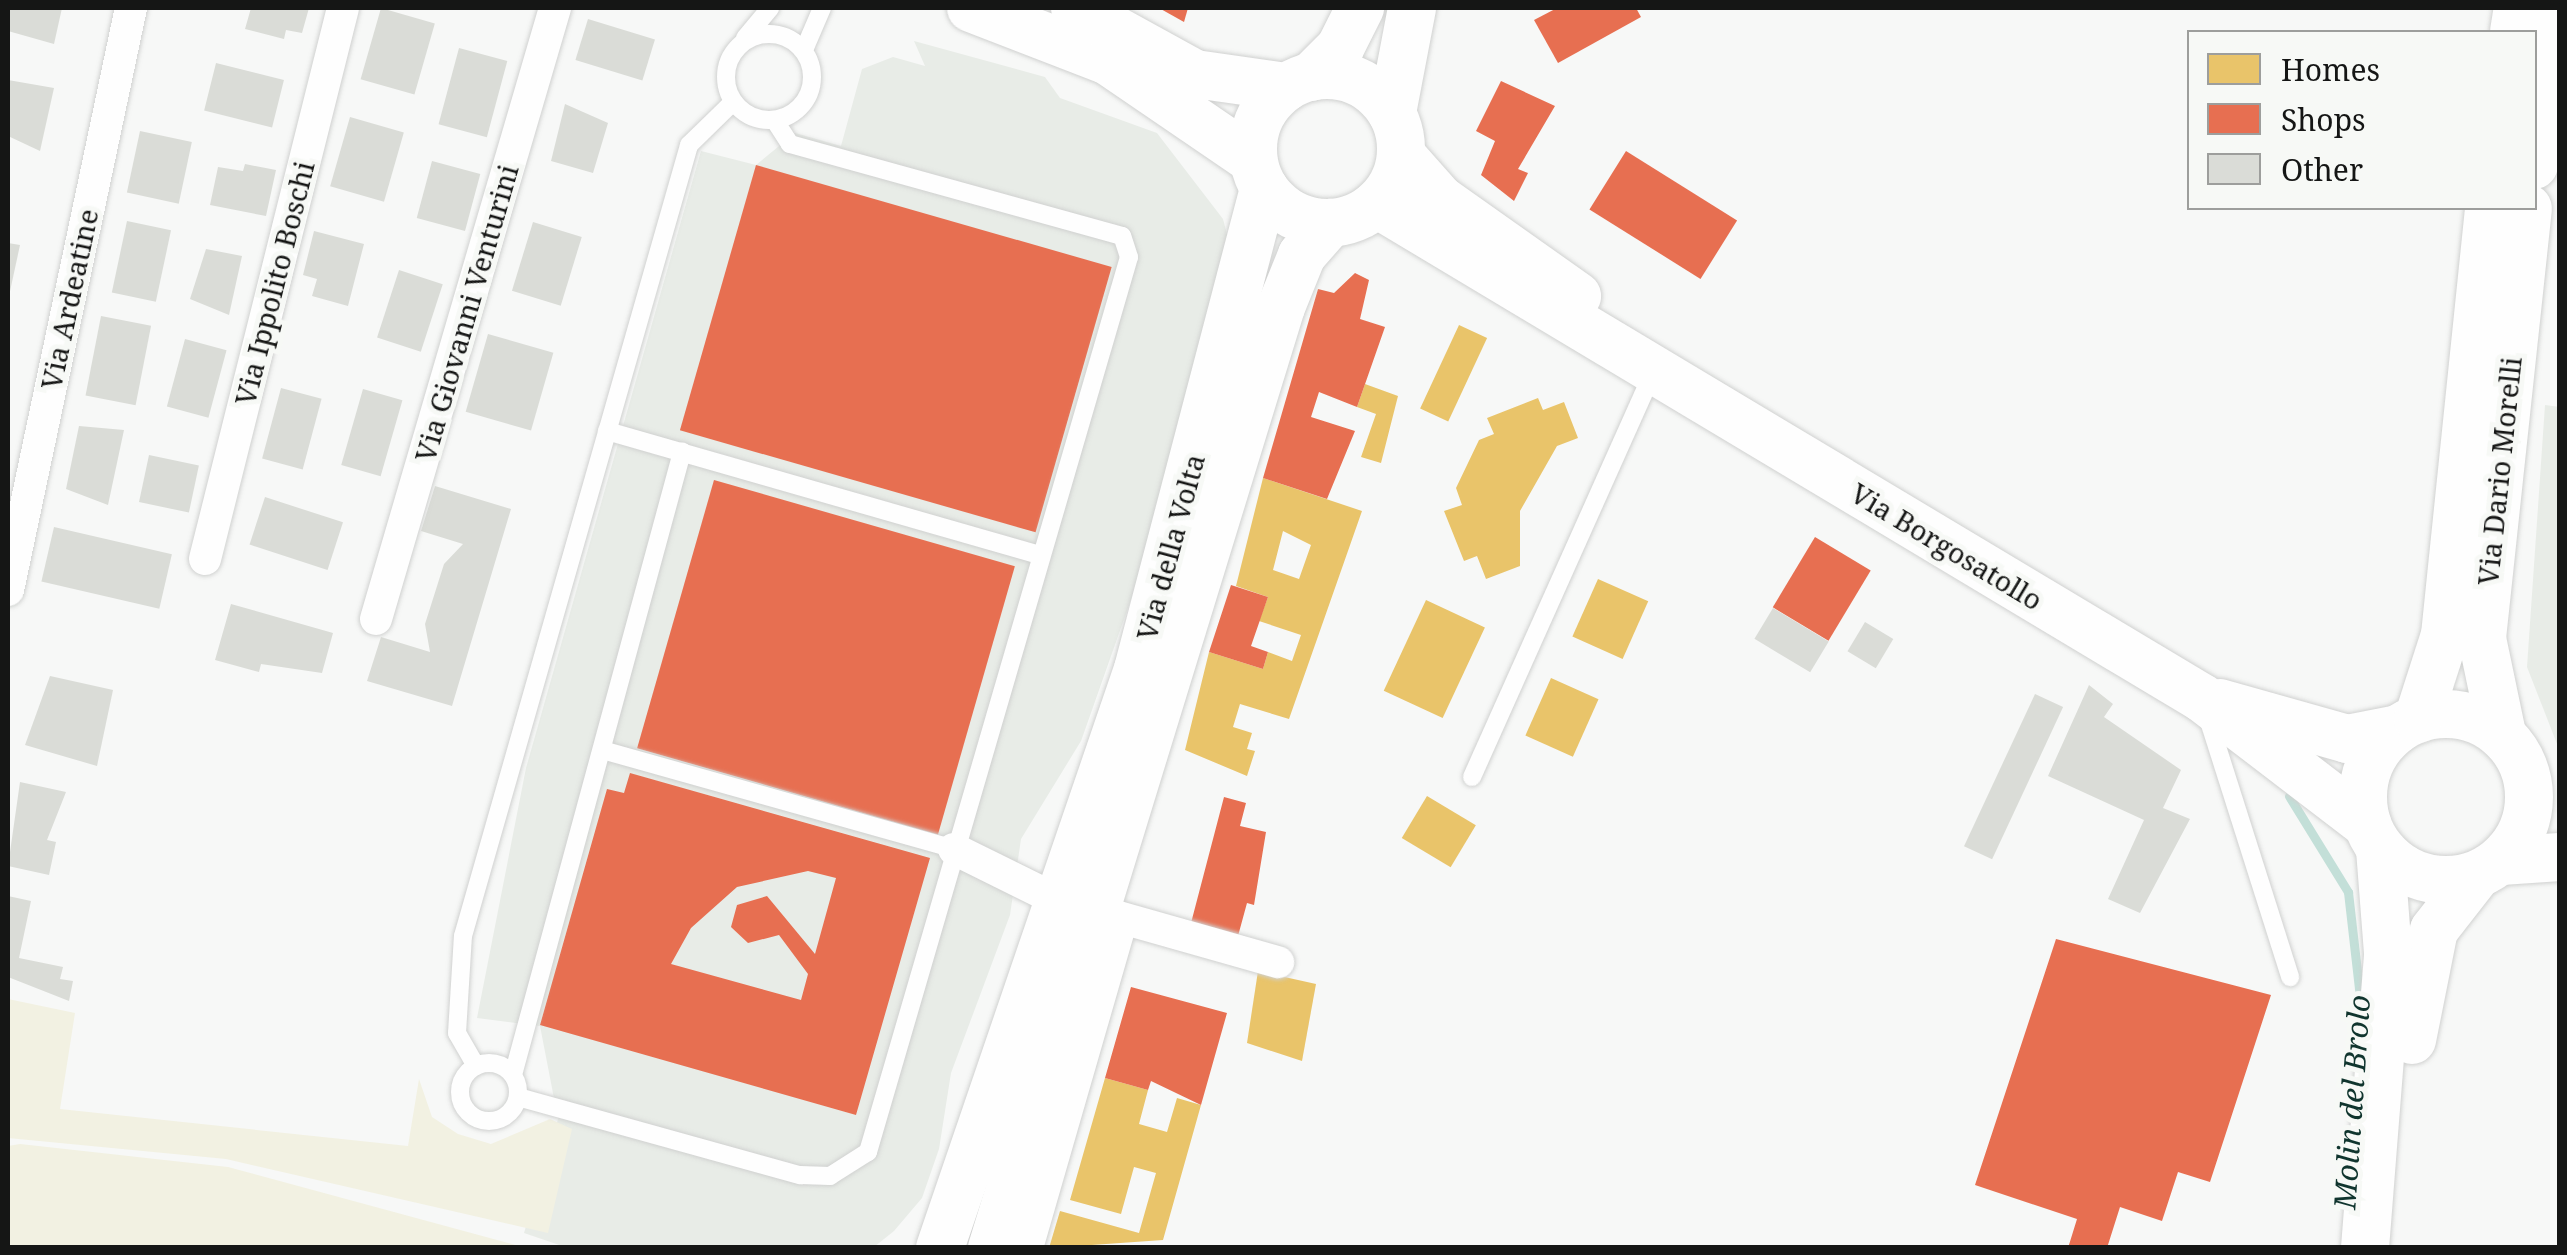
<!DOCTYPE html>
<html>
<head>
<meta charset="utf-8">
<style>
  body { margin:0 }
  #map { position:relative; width:2567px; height:1255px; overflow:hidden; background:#f7f8f7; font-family:"Noto Serif",serif }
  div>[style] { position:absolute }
  .built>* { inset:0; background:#e8ece7 }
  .green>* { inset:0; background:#f2f1e2 }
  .homes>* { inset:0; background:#e9c46a; transform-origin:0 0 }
  .shops>* { inset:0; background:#e76f51; transform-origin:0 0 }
  .stream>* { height:9px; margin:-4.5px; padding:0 4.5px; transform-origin:4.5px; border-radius:4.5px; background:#c3dfd8 }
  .building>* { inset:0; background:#dadcd7; transform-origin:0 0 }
  .roads { filter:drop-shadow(0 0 2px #d0d1d0) drop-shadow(0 0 2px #d0d1d0) }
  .lane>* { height:18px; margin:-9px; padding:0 9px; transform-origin:9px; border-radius:9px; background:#fefefe }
  .lane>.ring { margin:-9px; padding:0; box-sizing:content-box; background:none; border:18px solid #fefefe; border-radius:50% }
  .street>* { height:32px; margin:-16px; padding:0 16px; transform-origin:16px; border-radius:16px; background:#fefefe }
  .secondary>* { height:48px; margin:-24px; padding:0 24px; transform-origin:24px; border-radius:24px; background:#fefefe }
  .secondary>.ring { margin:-24px; padding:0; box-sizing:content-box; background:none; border:48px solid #fefefe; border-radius:50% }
  span { translate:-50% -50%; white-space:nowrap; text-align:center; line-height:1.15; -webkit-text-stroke:10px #f7f9f6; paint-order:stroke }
  .street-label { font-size:28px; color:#151615 }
  .water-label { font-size:30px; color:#10352e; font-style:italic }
  .frame { position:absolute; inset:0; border:10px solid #151615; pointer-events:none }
  .legend { position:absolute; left:2187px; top:30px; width:350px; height:180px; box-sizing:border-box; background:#f7f9f6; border:2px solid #9d9e9c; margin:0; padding:12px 18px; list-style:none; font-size:30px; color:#151615 }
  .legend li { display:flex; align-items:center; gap:20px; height:50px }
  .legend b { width:50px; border:2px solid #9d9e9c }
</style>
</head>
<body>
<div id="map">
  <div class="built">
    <i style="clip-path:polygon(914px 41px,1045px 77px,1060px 98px,1157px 133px,1223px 219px,1229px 242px,1147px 554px,1081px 741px,1021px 839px,1010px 915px,951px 1073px,939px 1149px,922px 1198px,894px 1231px,874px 1247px,568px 1248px,524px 1233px,558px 1119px,540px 1026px,477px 1018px,526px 768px,701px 151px,756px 165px,795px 133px,841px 146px,862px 69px,893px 57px,925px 66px)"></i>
    <i style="clip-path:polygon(2545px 405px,2560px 407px,2559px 749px,2527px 667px)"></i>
  </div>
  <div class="green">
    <i style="clip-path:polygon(8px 999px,75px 1013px,60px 1109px,408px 1146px,419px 1079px,432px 1117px,458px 1134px,491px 1144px,550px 1119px,572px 1129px,548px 1233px,226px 1159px,8px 1138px)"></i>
    <i style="clip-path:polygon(20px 1144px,228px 1167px,523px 1247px,8px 1247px,8px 1146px)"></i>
  </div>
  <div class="homes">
    <i style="left:1459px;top:325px;width:31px;height:92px;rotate:25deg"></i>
    <i style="clip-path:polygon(1365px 384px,1398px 396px,1381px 463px,1361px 457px,1376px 414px,1357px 407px)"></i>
    <i style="clip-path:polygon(1538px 398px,1543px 410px,1564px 402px,1578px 438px,1557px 446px,1520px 511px,1520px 566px,1486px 579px,1477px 556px,1464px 561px,1444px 511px,1462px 505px,1456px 488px,1479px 440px,1494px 434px,1487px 418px)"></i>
    <i style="clip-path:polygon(evenodd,1263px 478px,1362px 511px,1289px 719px,1240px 704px,1233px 727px,1252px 733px,1247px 749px,1255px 751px,1247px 776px,1185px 750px,1209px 652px,1263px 669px,1268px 652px,1292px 661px,1301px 635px,1259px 621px,1268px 597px,1236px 586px,1263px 478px,1283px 531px,1311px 545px,1299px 579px,1273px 570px,1283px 531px)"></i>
    <i style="left:1598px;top:579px;width:55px;height:63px;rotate:24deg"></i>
    <i style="left:1426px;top:600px;width:65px;height:100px;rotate:25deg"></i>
    <i style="left:1551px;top:678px;width:52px;height:63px;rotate:24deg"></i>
    <i style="left:1427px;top:796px;width:57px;height:49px;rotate:31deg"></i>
    <i style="clip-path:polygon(1258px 971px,1316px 984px,1302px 1061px,1247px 1043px)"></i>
    <i style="clip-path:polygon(1105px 1078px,1148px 1090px,1139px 1124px,1167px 1132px,1177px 1098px,1201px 1105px,1163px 1240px,1049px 1248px,1060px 1211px,1139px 1233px,1156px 1173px,1134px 1167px,1121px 1214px,1070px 1200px)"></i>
  </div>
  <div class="shops">
    <i style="clip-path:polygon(1159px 8px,1188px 8px,1184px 22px)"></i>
    <i style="clip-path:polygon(1557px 8px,1636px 8px,1641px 17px,1558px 63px,1534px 20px)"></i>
    <i style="clip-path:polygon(1501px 81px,1555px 106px,1518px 169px,1528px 173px,1514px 201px,1481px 175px,1495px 141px,1476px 131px)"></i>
    <i style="left:1626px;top:151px;width:131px;height:69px;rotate:32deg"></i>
    <i style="left:756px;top:165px;width:370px;height:276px;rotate:16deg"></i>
    <i style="clip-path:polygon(1355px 273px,1369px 280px,1360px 319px,1385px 327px,1357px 407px,1319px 392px,1311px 417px,1355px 431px,1327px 499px,1263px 478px,1318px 289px,1334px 293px)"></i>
    <i style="left:714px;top:480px;width:313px;height:279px;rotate:16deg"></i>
    <i style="left:1815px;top:537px;width:65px;height:82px;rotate:31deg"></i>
    <i style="clip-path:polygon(1231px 585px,1268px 597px,1251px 646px,1268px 652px,1263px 669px,1209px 652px)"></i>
    <i style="clip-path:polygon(evenodd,630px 773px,930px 858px,856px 1115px,540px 1025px,607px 789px,624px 793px,630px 773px,808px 871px,836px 878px,815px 954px,767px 896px,737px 905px,731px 927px,748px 943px,779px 935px,808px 974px,801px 1000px,671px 964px,691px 928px,737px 887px,808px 871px)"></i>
    <i style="clip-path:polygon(1224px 797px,1246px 803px,1240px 826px,1266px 832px,1254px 905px,1247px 903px,1238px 936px,1191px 923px)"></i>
    <i style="clip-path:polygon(2056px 939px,2271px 995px,2210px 1182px,2178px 1172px,2162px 1221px,2120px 1207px,2107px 1248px,2068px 1248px,2077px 1219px,1975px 1185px)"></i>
    <i style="clip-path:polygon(1131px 987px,1227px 1013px,1201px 1105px,1151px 1081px,1148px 1090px,1105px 1078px)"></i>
  </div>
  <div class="stream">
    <i style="left:2289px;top:796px;width:113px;rotate:58.4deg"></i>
    <i style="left:2348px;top:892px;width:115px;rotate:83.5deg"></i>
  </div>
  <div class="building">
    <i style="clip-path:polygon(8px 8px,62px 8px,54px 44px,8px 31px)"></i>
    <i style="clip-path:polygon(251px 8px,309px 8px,302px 33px,286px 30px,284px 39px,245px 29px)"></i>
    <i style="left:381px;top:8px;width:56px;height:74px;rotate:16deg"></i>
    <i style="left:588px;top:19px;width:70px;height:43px;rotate:17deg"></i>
    <i style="left:459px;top:48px;width:50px;height:79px;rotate:15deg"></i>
    <i style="left:216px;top:63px;width:70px;height:49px;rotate:14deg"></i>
    <i style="clip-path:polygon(8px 80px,54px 88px,40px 151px,8px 136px)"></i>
    <i style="clip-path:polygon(565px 104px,608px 123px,593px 173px,551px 161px)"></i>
    <i style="left:350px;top:117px;width:56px;height:72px;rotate:16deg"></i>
    <i style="left:140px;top:131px;width:53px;height:63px;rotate:12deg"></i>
    <i style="left:432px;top:161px;width:50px;height:59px;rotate:15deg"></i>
    <i style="clip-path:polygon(245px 164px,276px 170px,266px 216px,210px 205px,218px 167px,243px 171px)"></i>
    <i style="left:127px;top:221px;width:45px;height:73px;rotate:12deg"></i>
    <i style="left:533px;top:222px;width:51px;height:72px;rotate:17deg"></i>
    <i style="clip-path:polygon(314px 231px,364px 244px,348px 306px,312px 296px,317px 279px,303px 275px)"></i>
    <i style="clip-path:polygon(8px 243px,20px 245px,9px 296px,8px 296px)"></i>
    <i style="clip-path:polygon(206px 249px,242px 256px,229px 315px,190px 299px)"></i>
    <i style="left:399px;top:270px;width:46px;height:71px;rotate:18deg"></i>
    <i style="left:101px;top:316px;width:51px;height:81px;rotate:11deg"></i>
    <i style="left:488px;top:334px;width:68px;height:81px;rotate:16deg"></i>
    <i style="left:185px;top:339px;width:43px;height:70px;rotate:15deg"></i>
    <i style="left:281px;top:388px;width:42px;height:73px;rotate:15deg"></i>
    <i style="left:363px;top:389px;width:41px;height:79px;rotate:16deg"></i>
    <i style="clip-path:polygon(79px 426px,124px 430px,108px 505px,66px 489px)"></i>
    <i style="left:149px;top:455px;width:51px;height:48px;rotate:12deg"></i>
    <i style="clip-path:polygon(435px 486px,511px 509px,452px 706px,367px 681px,381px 637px,430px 652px,425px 624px,444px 564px,463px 544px,421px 531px)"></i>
    <i style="left:265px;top:497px;width:82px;height:50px;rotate:18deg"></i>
    <i style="left:54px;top:527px;width:121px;height:56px;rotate:13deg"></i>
    <i style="clip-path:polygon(231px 604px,333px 633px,322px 673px,261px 664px,259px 672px,215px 660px)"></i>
    <i style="left:1773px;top:608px;width:65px;height:36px;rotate:31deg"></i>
    <i style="left:1865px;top:622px;width:33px;height:34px;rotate:31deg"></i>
    <i style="clip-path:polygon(50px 676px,113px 690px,97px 766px,25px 745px)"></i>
    <i style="clip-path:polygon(2089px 685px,2113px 704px,2104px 717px,2181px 770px,2163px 808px,2190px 819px,2140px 913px,2108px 899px,2144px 820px,2048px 776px)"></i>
    <i style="left:2035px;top:694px;width:31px;height:168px;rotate:25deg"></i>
    <i style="clip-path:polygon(20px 782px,66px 792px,47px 840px,56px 842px,49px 875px,8px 866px)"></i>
    <i style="clip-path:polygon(8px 896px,31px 901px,19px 958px,63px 967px,60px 979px,73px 981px,69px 1001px,8px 977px)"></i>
  </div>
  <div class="roads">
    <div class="lane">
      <i class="ring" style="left:726px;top:34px;width:68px;height:68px"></i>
      <i style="left:745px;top:38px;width:39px;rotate:-50deg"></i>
      <i style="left:804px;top:50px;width:46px;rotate:-66.8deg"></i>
      <i style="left:607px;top:431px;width:450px;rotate:16deg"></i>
      <i style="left:2208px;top:718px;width:272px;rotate:72.4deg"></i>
      <i style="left:606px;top:751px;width:362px;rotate:15.7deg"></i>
      <i style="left:1472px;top:777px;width:444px;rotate:-65.9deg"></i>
      <i class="ring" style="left:460px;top:1063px;width:40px;height:40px"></i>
      <i style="left:476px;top:1066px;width:38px;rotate:-120deg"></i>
      <i style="left:457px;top:1033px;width:97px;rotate:-86.5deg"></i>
      <i style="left:463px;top:936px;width:823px;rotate:-74.05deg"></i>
      <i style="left:689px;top:145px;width:62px;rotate:-44.3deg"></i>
      <i style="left:513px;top:1075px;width:646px;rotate:-74.82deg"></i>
      <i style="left:518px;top:1097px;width:293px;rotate:15.5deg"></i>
      <i style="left:800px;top:1175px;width:30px;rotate:2deg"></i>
      <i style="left:830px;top:1176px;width:45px;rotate:-32.3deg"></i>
      <i style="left:868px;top:1152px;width:932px;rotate:-73.74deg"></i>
      <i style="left:1129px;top:257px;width:22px;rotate:-108deg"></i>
      <i style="left:1122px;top:236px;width:345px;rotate:-164.5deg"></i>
      <i style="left:790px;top:144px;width:27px;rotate:-123deg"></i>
    </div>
    <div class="street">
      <i style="left:205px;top:559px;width:568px;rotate:-75.94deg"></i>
      <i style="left:8px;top:590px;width:595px;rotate:-78.07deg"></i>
      <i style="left:376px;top:619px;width:637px;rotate:-73.67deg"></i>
      <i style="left:954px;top:849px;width:113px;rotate:26.3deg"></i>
      <i style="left:1055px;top:899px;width:232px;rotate:15.8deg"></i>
      <i style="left:1027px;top:1248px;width:343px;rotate:-73.9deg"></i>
    </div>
    <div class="secondary">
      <i style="left:971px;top:8px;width:147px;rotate:21.1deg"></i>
      <i style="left:1108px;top:61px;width:176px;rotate:34.3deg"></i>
      <i style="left:1075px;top:8px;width:137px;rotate:28.8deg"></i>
      <i style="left:1195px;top:74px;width:92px;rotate:8.1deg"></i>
      <i style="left:2514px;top:32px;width:24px;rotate:-81deg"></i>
      <i class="ring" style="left:1253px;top:75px;width:100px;height:100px"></i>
      <i style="left:1311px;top:77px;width:41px;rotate:-45deg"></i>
      <i style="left:1340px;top:48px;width:45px;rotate:-63.4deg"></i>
      <i style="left:1392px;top:113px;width:107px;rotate:-79.2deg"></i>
      <i style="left:1401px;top:155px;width:59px;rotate:48.4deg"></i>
      <i style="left:1440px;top:199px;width:168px;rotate:35.3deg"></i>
      <i style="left:2534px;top:165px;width:159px;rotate:-81deg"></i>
      <i style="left:1377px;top:204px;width:962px;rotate:30.91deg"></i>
      <i style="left:2202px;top:698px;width:208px;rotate:37.4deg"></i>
      <i style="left:2220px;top:703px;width:132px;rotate:15.8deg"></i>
      <i style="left:2347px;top:739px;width:52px;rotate:-11.1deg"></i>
      <i class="ring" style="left:2363px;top:714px;width:118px;height:118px"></i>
      <i style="left:2418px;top:719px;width:88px;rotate:-72.2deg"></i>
      <i style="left:2445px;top:635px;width:429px;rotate:-84.1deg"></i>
      <i style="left:2502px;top:734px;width:98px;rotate:-101.8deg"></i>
      <i style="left:2482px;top:638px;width:432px;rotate:-83.9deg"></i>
      <i style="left:2501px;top:861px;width:59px;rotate:-3.9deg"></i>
      <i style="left:2412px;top:1040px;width:112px;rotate:-78.7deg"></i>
      <i style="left:2434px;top:930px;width:70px;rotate:-52deg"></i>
      <i style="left:940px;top:1248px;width:612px;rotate:-71.12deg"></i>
      <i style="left:1138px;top:669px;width:497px;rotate:-75.3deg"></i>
      <i style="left:992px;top:1248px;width:984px;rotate:-72.93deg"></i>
      <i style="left:1281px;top:307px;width:56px;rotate:-68deg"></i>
      <i style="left:1302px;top:255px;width:43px;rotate:-48.8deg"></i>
      <i style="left:2365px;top:1248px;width:296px;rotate:-85.5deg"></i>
      <i style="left:2388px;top:953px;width:105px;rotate:-94.4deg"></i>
    </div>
  </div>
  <div class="street-label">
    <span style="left:274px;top:283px;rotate:-76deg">Via Ippolito Boschi</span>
    <span style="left:69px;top:299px;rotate:-78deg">Via Ardeatine</span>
    <span style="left:466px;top:313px;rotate:-74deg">Via Giovanni Venturini</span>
    <span style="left:2499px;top:471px;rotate:-84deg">Via Dario Morelli</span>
    <span style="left:1947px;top:546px;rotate:31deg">Via Borgosatollo</span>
    <span style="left:1170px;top:547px;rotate:-75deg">Via della Volta</span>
  </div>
  <div class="water-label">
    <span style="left:2352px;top:1102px;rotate:-86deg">Molin del Brolo</span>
  </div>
  <div class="frame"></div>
  <ul class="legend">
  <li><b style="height:28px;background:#e9c46a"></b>Homes</li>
  <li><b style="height:28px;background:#e76f51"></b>Shops</li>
  <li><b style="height:28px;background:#dadcd7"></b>Other</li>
  </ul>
</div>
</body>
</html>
